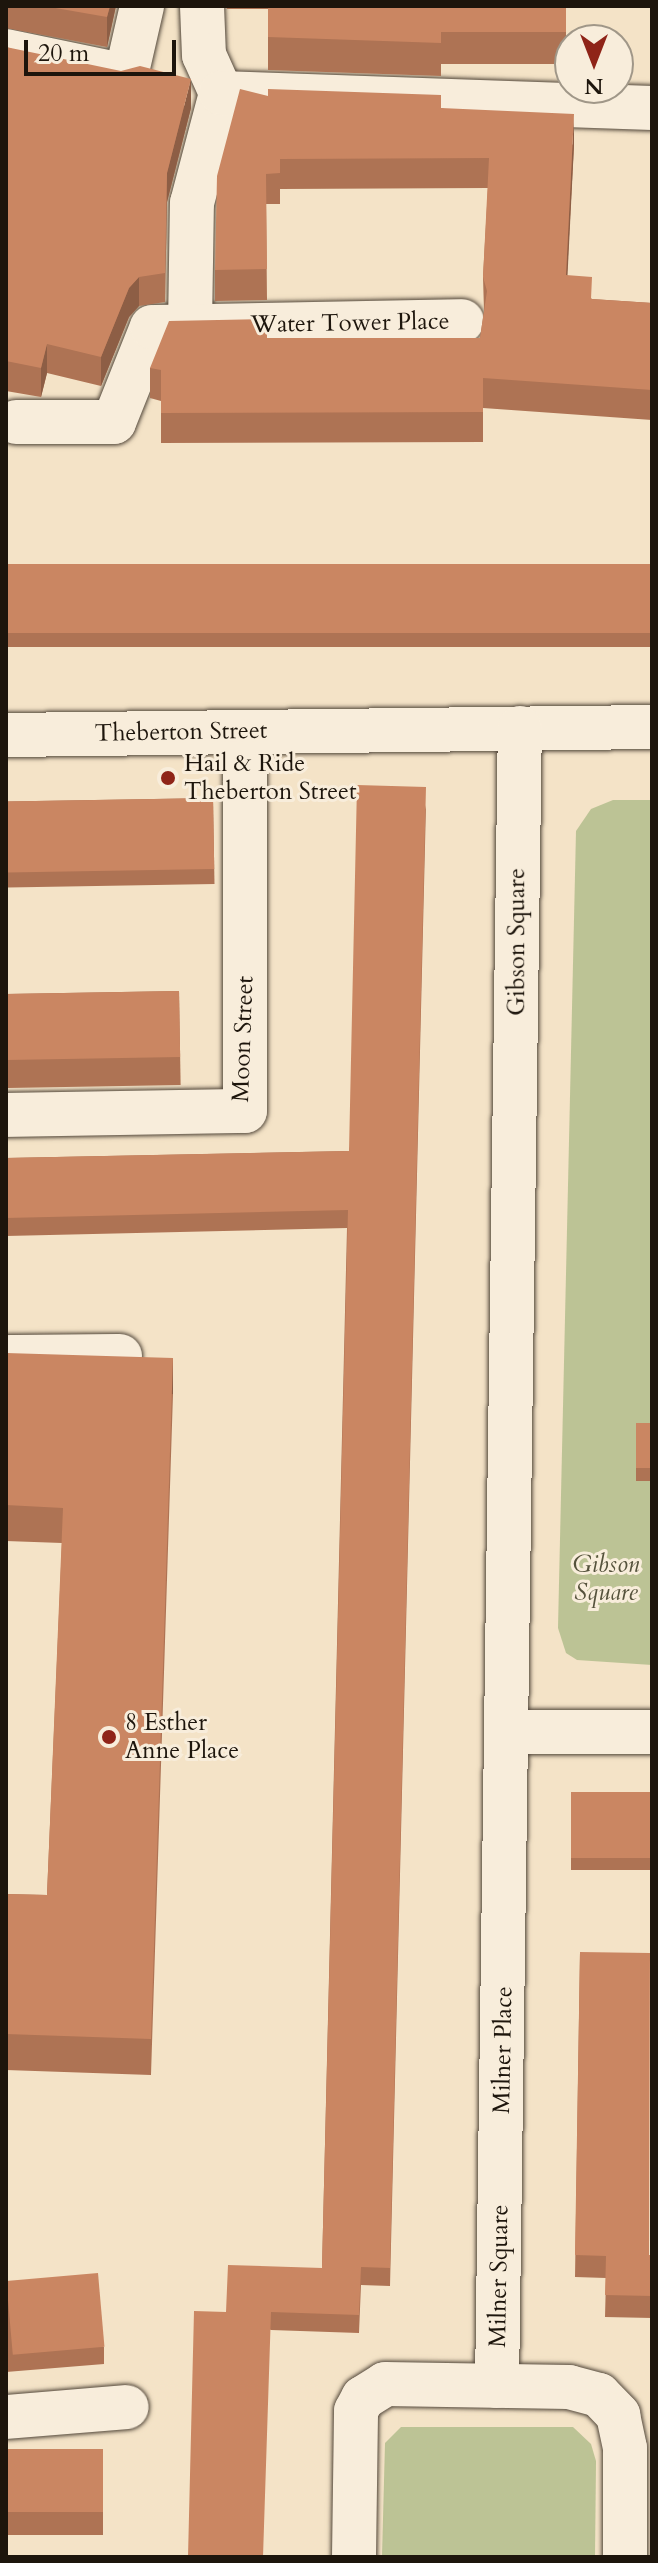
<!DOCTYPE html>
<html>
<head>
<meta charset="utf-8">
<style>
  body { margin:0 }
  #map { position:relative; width:658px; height:2563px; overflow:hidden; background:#f4e3c7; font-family:Cardo,serif }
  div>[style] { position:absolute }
  .green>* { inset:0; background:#bcc395 }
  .roads { filter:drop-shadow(0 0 2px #53483b) drop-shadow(0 0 2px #53483b) }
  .minor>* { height:44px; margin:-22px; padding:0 22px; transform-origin:22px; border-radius:22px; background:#f8eddb }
  .wall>* { inset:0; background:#ae7354; transform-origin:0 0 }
  .shaded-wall>* { inset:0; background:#8d5e45; transform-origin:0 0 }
  .building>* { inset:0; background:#ca8662; transform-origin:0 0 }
  .dots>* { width:22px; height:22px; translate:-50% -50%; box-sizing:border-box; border:4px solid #f8eddb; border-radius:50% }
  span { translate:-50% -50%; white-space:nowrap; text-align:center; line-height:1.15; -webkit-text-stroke:6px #f8eddb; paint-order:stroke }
  .street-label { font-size:24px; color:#1d150c }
  .poi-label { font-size:24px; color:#1d150c }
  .left { translate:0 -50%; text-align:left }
  .park-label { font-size:24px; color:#55523c; font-style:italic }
  .frame { position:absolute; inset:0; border:8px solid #1d150c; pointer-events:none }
  .north { position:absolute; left:554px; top:24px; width:80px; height:80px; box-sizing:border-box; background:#f8eddb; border:2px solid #a09788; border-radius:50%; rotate:180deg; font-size:22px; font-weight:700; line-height:32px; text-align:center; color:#1d150c }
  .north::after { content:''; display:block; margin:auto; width:28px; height:36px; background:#8f2418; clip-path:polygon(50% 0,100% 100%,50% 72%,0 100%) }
  .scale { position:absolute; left:24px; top:40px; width:152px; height:36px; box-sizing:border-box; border:4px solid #1d150c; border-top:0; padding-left:10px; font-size:24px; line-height:28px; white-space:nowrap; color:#1d150c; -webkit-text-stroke:6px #f8eddb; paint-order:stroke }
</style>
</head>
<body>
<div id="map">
  <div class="green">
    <i style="clip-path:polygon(613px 800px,652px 800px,652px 1665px,577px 1660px,566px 1653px,558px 1628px,576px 831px,591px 809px)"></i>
    <i style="clip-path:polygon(401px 2427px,573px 2427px,591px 2444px,596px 2461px,595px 2557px,382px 2557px,385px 2443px)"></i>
  </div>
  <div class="roads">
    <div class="minor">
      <i style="left:202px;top:6px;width:49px;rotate:87.7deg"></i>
      <i style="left:204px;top:55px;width:42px;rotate:65.9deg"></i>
      <i style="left:6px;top:51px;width:123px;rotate:11.8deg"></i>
      <i style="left:126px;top:76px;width:72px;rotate:-77.1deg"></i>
      <i style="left:190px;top:326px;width:123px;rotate:-89.1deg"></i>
      <i style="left:192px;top:203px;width:114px;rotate:-75.2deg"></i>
      <i style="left:221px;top:93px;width:431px;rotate:2deg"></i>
      <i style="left:16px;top:422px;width:98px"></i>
      <i style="left:114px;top:422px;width:102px;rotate:-68.2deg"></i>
      <i style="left:152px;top:327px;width:310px;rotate:-1.1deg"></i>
      <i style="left:6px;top:735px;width:646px;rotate:-0.71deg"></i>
      <i style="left:6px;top:1115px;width:239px;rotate:-1deg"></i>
      <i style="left:245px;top:1111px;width:379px;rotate:-90deg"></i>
      <i style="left:6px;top:1357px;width:114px;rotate:-0.5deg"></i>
      <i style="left:508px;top:1732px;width:144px"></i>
      <i style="left:497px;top:2386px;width:1658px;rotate:-89.21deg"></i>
      <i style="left:6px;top:2417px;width:121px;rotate:-4.7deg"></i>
      <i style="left:354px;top:2557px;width:146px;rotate:-89.2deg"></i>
      <i style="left:356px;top:2411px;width:15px;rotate:-62deg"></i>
      <i style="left:363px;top:2398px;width:26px;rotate:-32deg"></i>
      <i style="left:385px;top:2384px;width:184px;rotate:0.9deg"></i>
      <i style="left:569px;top:2387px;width:31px;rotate:15deg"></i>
      <i style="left:599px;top:2395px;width:28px;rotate:46deg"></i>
      <i style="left:618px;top:2415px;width:34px;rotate:78deg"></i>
      <i style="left:625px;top:2448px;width:109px;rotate:90deg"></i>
    </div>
  </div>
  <div class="wall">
    <i style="clip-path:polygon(6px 6px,116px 6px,107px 47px,6px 28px)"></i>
    <i style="clip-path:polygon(226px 6px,566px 6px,566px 64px,441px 64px,441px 76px,268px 70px,268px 9px,227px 9px)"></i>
    <i style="clip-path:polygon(6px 47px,191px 108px,167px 202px,165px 302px,139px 306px,129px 317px,101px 386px,47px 373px,41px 397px,6px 391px)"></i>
    <i style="clip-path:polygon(268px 96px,441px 108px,574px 145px,567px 275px,592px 299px,652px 303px,652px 420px,483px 408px,483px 442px,161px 443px,161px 401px,150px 398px,150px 368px,267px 338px,480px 338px,484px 311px,483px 277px,488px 188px,280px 189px,280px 204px,266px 204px,267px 300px,215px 301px,215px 270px)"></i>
    <i style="left:652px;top:564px;width:83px;height:646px;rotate:90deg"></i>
    <i style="left:213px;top:798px;width:86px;height:207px;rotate:89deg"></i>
    <i style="clip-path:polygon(426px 805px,390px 2286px,361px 2285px,359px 2333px,271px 2330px,226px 2312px,322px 2268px,347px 1228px,6px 1236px,6px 1158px,349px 1151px)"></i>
    <i style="left:179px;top:991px;width:94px;height:173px;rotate:89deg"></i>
    <i style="clip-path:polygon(6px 1353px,173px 1394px,151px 2075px,6px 2070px,6px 1894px,47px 1895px,62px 1543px,6px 1541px)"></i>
    <i style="left:636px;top:1423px;width:16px;height:58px"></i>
    <i style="left:652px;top:1792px;width:78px;height:81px;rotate:90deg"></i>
    <i style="clip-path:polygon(580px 1952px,649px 2255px,652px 2255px,652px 2318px,605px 2317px,606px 2278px,575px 2277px)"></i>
    <i style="clip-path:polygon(6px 2280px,104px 2347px,104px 2364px,6px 2372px)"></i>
    <i style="left:6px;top:2449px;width:97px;height:86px"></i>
  </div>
  <div class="shaded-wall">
    <i style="clip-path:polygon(110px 6px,116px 6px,107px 47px,107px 17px)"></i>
    <i style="clip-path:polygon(191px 79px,191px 108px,167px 202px,165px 302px,167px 173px)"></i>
    <i style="clip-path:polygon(574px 114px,574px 145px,566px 305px,566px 275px)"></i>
    <i style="clip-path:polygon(139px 277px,139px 306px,129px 317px,101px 386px,101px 357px,129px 288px)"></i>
    <i style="clip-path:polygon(47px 344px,47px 373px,41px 397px,41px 368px)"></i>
    <i style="left:173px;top:1358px;width:36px;height:681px;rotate:90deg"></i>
  </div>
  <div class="building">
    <i style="clip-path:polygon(44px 6px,110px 6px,107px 17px)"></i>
    <i style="clip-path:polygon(268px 6px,566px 6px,566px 32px,441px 32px,441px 43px,268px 37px)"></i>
    <i style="clip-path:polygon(6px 47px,121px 71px,140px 66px,191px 79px,167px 173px,165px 273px,139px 277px,129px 288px,101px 357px,47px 344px,41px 368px,6px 361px)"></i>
    <i style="clip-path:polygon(240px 89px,268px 96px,268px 89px,441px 95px,441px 108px,574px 114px,566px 275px,592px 277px,591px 299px,652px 303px,652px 390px,483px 378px,483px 412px,161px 413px,161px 370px,150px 368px,169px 321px,267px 319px,267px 338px,480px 338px,487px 291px,483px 277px,489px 158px,280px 159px,280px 173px,266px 174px,267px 269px,215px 270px,217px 176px)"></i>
    <i style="left:652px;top:564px;width:69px;height:646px;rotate:90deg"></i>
    <i style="clip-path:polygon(357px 785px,426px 787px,390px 2268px,361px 2267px,359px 2315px,271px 2312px,263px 2557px,188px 2557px,194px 2311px,226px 2312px,228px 2265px,322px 2268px,348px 1210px,6px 1218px,6px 1158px,349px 1151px)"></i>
    <i style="left:213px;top:798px;width:71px;height:207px;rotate:89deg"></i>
    <i style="left:179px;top:991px;width:66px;height:173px;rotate:89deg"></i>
    <i style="clip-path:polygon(6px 1353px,173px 1358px,151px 2039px,6px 2034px,6px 1894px,47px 1895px,63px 1508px,6px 1505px)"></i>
    <i style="left:636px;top:1423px;width:16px;height:45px"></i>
    <i style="left:652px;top:1792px;width:66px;height:81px;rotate:90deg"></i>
    <i style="clip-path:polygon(580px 1952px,650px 1953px,649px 2255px,652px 2255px,652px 2296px,605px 2295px,606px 2256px,575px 2255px)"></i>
    <i style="left:98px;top:2273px;width:74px;height:92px;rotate:85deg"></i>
    <i style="left:6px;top:2449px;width:97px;height:63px"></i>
  </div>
  <div class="dots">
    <i style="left:168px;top:778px;background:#8f2418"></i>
    <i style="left:109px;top:1737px;background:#8f2418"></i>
  </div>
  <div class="street-label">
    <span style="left:350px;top:323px;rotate:-1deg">Water Tower Place</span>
    <span style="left:181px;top:732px;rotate:-1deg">Theberton Street</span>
    <span style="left:517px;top:942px;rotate:-90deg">Gibson Square</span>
    <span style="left:243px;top:1039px;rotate:-88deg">Moon Street</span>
    <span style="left:503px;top:2050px;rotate:-89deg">Milner Place</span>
    <span style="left:499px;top:2276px;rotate:-89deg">Milner Square</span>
  </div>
  <div class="poi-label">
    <span class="left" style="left:184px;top:778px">Hail &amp; Ride<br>Theberton Street</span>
    <span class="left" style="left:125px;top:1737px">8 Esther<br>Anne Place</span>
  </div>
  <div class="park-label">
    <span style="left:606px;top:1579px">Gibson<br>Square</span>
  </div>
  <div class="frame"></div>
  <div class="north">N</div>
  <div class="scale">20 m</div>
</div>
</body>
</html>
